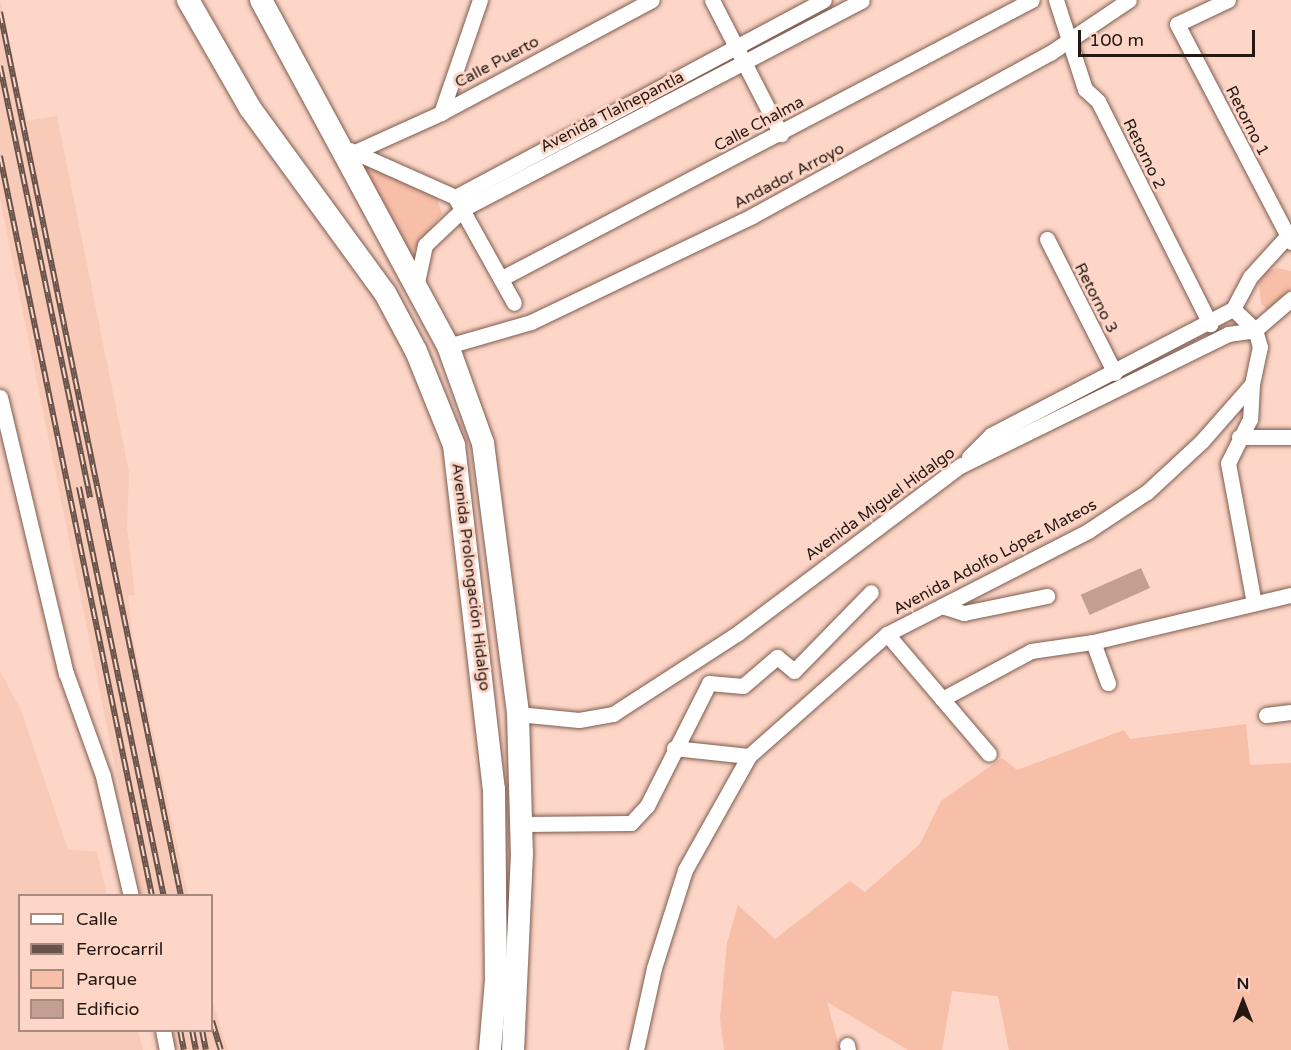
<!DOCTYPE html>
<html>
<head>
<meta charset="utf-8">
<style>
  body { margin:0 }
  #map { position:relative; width:1291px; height:1050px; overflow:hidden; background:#fdd6c7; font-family:"Varela Round",sans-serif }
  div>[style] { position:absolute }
  .built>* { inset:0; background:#f8cab8 }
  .green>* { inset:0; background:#f7bea8 }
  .building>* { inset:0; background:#c39f91; transform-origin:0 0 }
  .roads { filter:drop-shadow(0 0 2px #7d5c4f) drop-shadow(0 0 2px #7d5c4f) }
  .minor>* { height:15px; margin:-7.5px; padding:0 7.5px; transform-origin:7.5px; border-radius:7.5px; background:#fff }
  .highway>* { height:22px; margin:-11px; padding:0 11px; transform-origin:11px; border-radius:11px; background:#fff }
  .rail>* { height:6px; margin-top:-3px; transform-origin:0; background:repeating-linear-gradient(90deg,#fdd6c7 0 11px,#68534a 0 22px); box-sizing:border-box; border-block:2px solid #68534a }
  span { translate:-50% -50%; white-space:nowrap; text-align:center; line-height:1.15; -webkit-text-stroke:6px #fdd6c7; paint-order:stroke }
  .street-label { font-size:16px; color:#251812 }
  .legend { position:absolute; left:18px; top:894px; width:195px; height:138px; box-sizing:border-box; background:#fdd6c7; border:2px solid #a78a7f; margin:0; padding:8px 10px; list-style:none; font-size:18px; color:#251812 }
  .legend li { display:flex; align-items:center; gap:12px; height:30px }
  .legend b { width:30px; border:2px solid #a78a7f }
  .north { position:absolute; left:1213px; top:972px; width:60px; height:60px; -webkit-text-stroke:4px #fdd6c7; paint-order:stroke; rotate:0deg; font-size:16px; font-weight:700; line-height:24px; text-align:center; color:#251812 }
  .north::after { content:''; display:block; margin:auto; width:21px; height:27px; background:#251812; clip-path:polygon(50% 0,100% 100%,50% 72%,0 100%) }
  .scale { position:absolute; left:1078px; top:30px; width:177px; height:27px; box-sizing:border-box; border:3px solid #251812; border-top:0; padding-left:8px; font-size:18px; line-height:21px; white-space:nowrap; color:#251812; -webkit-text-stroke:4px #fdd6c7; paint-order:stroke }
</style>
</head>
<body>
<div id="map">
  <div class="built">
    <i style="clip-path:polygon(0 0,27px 121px,57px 116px,129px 472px,127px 527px,135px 595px,128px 596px,133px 639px,188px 895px,141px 895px,0 199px)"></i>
    <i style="clip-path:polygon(0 671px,21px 710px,68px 849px,97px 852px,107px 895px,20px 896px,20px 1030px,138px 1031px,143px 1050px,0 1050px)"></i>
    <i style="clip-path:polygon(212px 1000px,228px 1050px,173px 1050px,169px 1031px,212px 1030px)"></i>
  </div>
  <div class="green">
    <i style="clip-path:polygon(354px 155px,436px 196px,442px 214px,409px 256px)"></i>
    <i style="clip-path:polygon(1278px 268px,1291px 271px,1291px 288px,1285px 303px,1271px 312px,1261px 304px,1259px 283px,1266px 271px)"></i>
    <i style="clip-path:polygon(1246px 724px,1250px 765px,1291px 763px,1291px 1050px,1009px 1050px,998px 996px,952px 991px,942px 1050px,908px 1050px,827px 1002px,840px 1050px,724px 1050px,720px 1019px,727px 943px,738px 905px,775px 939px,850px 881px,865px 892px,920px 844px,941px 801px,1002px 758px,1017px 770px,1124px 730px,1130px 739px)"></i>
  </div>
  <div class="building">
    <i style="left:1141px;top:568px;width:22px;height:66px;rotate:66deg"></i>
  </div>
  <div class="roads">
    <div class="minor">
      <i style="left:712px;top:0;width:151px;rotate:62.8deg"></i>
      <i style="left:1056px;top:0;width:94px;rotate:72deg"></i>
      <i style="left:1085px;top:89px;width:18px;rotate:43deg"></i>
      <i style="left:1098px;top:101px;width:250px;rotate:63.3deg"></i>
      <i style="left:1228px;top:0;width:56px;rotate:154.8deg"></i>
      <i style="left:1177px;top:24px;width:246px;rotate:62.4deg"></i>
      <i style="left:441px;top:113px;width:120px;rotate:-71deg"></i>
      <i style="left:350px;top:150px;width:115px;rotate:24.1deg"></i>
      <i style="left:455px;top:197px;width:121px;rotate:60.9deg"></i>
      <i style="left:357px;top:151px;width:92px;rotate:-24.3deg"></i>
      <i style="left:441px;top:113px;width:239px;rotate:-28.2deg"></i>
      <i style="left:455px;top:197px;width:418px;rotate:-28.1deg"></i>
      <i style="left:1047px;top:239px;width:150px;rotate:63.1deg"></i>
      <i style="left:502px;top:278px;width:598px;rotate:-27.68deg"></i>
      <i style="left:416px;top:287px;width:43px;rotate:-77.9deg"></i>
      <i style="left:425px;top:245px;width:52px;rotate:-43.5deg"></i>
      <i style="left:463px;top:209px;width:450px;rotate:-27.6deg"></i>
      <i style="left:448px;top:346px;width:86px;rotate:-16.1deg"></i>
      <i style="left:531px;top:322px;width:245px;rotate:-25.6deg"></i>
      <i style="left:752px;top:216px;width:340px;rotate:-28.7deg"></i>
      <i style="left:1050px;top:53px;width:95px;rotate:-33.9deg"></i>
      <i style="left:1252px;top:384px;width:35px;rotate:93deg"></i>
      <i style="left:1250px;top:419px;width:49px;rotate:116.6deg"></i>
      <i style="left:1228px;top:463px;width:142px;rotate:79.5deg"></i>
      <i style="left:0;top:397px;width:284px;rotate:76.6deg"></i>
      <i style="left:66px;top:673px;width:109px;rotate:70.2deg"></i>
      <i style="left:103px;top:776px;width:123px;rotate:76.9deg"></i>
      <i style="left:1239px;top:437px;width:52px"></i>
      <i style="left:969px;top:457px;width:31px;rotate:-45deg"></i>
      <i style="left:991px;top:435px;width:273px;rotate:-27.5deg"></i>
      <i style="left:1233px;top:309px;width:36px;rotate:-62deg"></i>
      <i style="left:1250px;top:277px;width:61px;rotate:-47.7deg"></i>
      <i style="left:942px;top:606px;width:23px;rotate:18deg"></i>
      <i style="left:964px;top:613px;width:85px;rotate:-11.6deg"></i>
      <i style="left:887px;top:634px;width:157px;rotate:49.6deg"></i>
      <i style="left:1093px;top:642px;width:44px;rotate:69.9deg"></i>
      <i style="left:942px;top:699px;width:101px;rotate:-28.3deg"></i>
      <i style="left:1031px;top:651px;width:63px;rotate:-8.3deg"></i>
      <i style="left:1093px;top:642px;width:204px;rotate:-13.4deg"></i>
      <i style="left:518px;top:714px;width:61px;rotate:5.6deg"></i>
      <i style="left:579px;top:720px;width:35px;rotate:-10deg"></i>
      <i style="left:613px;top:714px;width:149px;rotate:-32.9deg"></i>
      <i style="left:738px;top:633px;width:278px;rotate:-37deg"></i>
      <i style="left:960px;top:466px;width:299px;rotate:-26.2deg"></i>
      <i style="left:1228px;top:334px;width:27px;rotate:-8deg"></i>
      <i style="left:1255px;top:330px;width:48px;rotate:-40.7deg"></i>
      <i style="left:1266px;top:715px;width:25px;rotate:-7deg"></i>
      <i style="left:674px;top:748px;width:75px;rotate:6.1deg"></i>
      <i style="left:521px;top:824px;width:110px;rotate:-0.5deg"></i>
      <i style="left:631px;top:823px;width:23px;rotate:-47deg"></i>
      <i style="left:647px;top:806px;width:138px;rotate:-63.2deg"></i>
      <i style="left:709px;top:683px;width:34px;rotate:5deg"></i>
      <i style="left:743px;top:686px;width:45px;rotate:-40.5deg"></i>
      <i style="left:777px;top:657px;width:22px;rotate:39deg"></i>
      <i style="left:794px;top:671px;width:110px;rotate:-45.7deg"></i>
      <i style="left:163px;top:1030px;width:20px;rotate:79deg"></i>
      <i style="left:847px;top:1045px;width:5px;rotate:79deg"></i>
      <i style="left:636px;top:1050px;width:84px;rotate:-77.6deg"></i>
      <i style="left:654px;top:968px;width:103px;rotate:-72.4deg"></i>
      <i style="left:685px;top:870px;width:131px;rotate:-60.7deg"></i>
      <i style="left:749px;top:756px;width:184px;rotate:-41.5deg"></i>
      <i style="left:887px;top:634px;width:226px;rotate:-27.1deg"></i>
      <i style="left:1088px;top:531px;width:71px;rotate:-33.5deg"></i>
      <i style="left:1147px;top:492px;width:75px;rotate:-42.8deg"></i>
      <i style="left:1202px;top:441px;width:76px;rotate:-48.7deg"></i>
      <i style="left:1252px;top:384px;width:38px;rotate:-78deg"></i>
      <i style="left:1260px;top:347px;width:18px;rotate:-106deg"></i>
      <i style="left:1255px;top:330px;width:30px;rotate:-136deg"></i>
    </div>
    <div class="highway">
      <i style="left:188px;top:0;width:125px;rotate:60.1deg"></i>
      <i style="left:250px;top:108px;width:229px;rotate:53.9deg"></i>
      <i style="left:385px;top:293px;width:66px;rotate:61.9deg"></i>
      <i style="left:416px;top:351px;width:101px;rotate:68deg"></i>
      <i style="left:454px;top:445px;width:346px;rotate:83.4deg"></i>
      <i style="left:494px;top:789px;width:191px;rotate:89.4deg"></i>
      <i style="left:496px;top:980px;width:70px;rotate:94.9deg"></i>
      <i style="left:261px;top:0;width:393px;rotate:61.6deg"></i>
      <i style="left:448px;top:346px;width:103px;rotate:70.2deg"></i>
      <i style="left:483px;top:443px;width:273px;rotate:82.6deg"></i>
      <i style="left:518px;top:714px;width:139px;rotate:88.4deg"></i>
      <i style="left:522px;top:853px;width:197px;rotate:92.6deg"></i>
    </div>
  </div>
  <div class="rail">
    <i style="left:0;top:12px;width:902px;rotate:78.43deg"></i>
    <i style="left:0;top:66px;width:441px;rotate:78.2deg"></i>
    <i style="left:0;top:156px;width:755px;rotate:78.39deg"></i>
    <i style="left:79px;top:487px;width:418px;rotate:78.3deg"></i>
    <i style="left:212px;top:1021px;width:30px;rotate:73deg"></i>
    <i style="left:180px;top:1030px;width:20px;rotate:79deg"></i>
    <i style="left:192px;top:1030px;width:20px;rotate:79deg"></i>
    <i style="left:202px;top:1030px;width:20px;rotate:79deg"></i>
  </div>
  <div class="street-label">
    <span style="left:497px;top:62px;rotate:-28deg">Calle Puerto</span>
    <span style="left:612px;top:112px;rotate:-27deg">Avenida Tlalnepantla</span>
    <span style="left:1247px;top:121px;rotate:63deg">Retorno 1</span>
    <span style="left:759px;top:124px;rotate:-28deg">Calle Chalma</span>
    <span style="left:1144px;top:154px;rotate:64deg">Retorno 2</span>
    <span style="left:789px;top:176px;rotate:-28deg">Andador Arroyo</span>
    <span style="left:1096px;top:298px;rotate:63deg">Retorno 3</span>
    <span style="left:880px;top:504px;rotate:-36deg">Avenida Miguel Hidalgo</span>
    <span style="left:995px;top:557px;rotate:-28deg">Avenida Adolfo López Mateos</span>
    <span style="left:471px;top:577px;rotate:83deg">Avenida Prolongación Hidalgo</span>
  </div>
  <ul class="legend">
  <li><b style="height:8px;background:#fff"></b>Calle</li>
  <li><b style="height:8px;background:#68534a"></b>Ferrocarril</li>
  <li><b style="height:16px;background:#f7bea8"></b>Parque</li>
  <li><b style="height:16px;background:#c39f91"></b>Edificio</li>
  </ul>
  <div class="north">N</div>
  <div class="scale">100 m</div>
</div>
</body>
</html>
